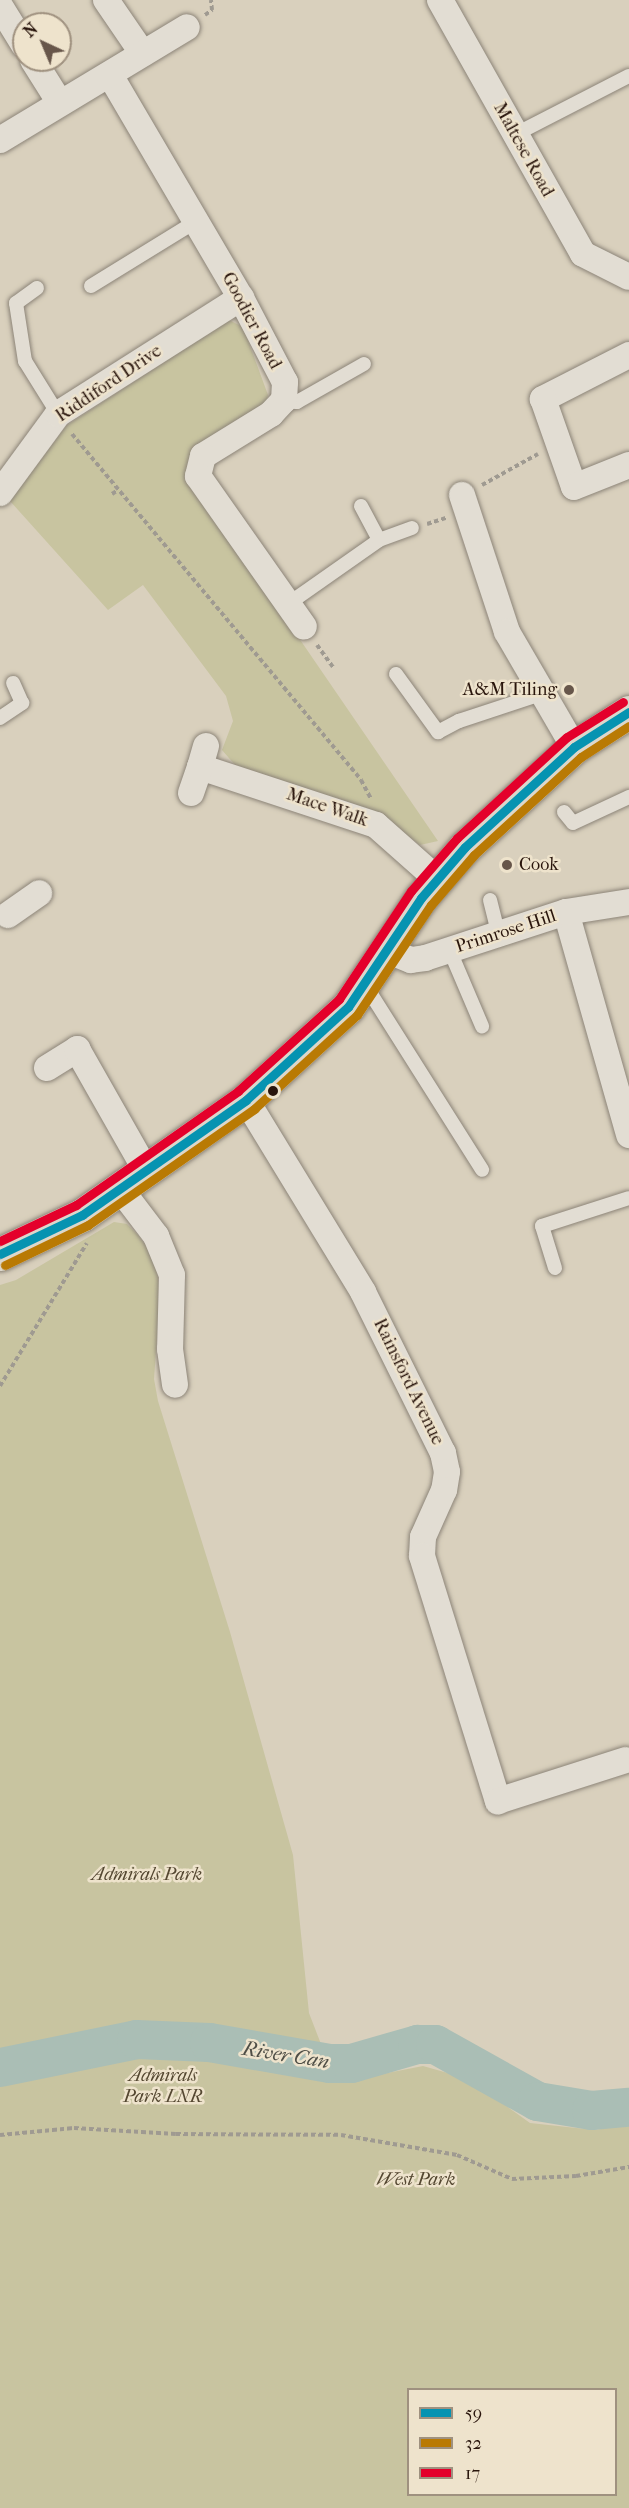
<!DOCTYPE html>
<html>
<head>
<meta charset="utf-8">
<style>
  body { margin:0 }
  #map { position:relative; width:629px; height:2508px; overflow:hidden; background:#d9d0bd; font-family:"IM FELL French Canon",serif }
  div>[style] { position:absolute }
  .green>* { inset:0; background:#c8c4a0 }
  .river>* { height:39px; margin:-19.5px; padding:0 19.5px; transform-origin:19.5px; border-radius:19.5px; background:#aabeb5 }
  .path>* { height:4px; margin-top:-2px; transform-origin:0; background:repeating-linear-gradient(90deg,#9f9a91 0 4.5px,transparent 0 7.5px) }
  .roads { filter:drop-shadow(0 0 2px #8c8478) drop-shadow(0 0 2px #8c8478) }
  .lane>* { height:14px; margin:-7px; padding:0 7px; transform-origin:7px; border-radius:7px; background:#e2ddd3 }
  .street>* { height:26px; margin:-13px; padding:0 13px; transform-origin:13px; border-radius:13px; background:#e2ddd3 }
  .primary>* { height:33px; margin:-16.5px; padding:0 16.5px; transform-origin:16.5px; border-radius:16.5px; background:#dcd7cb }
  .bus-1>* { height:9px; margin:-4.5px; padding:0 4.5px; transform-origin:4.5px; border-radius:4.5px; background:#0693b1 }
  .bus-2>* { height:9px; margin:-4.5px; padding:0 4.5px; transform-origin:4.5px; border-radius:4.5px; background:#b97a04 }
  .bus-3>* { height:9px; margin:-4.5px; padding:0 4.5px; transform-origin:4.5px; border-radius:4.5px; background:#e4002b }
  .dots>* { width:16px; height:16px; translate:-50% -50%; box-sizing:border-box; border:3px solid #eee3cc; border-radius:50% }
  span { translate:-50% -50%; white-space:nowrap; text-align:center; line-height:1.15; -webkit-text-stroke:5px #eee3cc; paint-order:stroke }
  .street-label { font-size:18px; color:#29150c }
  .poi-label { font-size:18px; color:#29150c }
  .right { translate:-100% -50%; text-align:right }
  .left { translate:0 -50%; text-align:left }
  .park-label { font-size:18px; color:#544731; font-style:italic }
  .water-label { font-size:20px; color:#4f4e46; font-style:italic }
  .legend { position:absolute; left:407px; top:2388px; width:210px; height:108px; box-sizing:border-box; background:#eee3cc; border:2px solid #9f917f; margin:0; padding:8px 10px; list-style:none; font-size:18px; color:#29150c }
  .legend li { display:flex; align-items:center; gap:12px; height:30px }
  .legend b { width:30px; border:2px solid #9f917f }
  .north { position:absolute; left:12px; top:12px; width:60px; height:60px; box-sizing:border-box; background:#eee3cc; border:2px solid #9f917f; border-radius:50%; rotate:316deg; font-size:16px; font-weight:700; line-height:24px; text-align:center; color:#29150c }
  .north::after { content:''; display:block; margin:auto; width:21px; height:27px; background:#67564a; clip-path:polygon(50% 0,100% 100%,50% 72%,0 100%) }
</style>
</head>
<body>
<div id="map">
  <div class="green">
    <i style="clip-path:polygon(229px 320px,243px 327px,268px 395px,266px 404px,190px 479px,438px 841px,420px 845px,376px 812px,235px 765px,222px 750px,233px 721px,226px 696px,143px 585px,108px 610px,10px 501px,66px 426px)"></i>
    <i style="clip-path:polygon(evenodd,114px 1222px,127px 1224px,137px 1234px,151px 1252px,157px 1270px,160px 1296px,154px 1379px,158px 1401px,230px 1632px,293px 1855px,309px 2013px,336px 2083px,423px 2066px,469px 2079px,530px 2123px,595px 2130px,629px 2124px,629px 2508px,0 2508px,0 1285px,16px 1280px,114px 1222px,408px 2390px,616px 2390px,616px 2494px,408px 2494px,408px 2390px)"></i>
  </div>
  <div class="river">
    <i style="left:0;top:2067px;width:139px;rotate:-11.6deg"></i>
    <i style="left:136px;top:2039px;width:73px;rotate:2.4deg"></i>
    <i style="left:209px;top:2042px;width:122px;rotate:9.9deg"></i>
    <i style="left:329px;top:2063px;width:22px"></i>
    <i style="left:351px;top:2063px;width:69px;rotate:-16.1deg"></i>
    <i style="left:417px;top:2044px;width:18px"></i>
    <i style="left:435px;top:2044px;width:117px;rotate:29.2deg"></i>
    <i style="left:537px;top:2101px;width:55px;rotate:9.5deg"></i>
    <i style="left:591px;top:2110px;width:38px;rotate:-5deg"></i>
  </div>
  <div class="path">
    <i style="left:205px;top:15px;width:9px;rotate:-36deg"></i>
    <i style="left:212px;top:10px;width:10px;rotate:-96deg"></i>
    <i style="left:72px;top:434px;width:451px;rotate:50.1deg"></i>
    <i style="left:361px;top:780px;width:21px;rotate:62deg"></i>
    <i style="left:482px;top:485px;width:64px;rotate:-29deg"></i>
    <i style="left:112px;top:494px;width:7px;rotate:-34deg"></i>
    <i style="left:427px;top:524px;width:20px;rotate:-18deg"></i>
    <i style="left:317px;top:645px;width:27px;rotate:54deg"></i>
    <i style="left:0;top:1386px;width:167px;rotate:-58.7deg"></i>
    <i style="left:0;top:2135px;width:74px;rotate:-5.4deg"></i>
    <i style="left:74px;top:2128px;width:102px;rotate:3.4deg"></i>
    <i style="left:176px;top:2134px;width:165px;rotate:0.3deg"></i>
    <i style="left:341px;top:2135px;width:118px;rotate:9.8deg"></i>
    <i style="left:457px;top:2155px;width:60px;rotate:23.6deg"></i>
    <i style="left:512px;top:2179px;width:64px;rotate:-2.7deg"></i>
    <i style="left:576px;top:2176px;width:54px;rotate:-9.6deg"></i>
  </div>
  <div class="roads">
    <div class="lane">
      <i style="left:514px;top:135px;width:129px;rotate:-27.2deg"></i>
      <i style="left:91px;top:286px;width:122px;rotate:-31.6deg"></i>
      <i style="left:37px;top:288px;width:26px;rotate:144deg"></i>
      <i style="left:16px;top:303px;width:59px;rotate:81.2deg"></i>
      <i style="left:25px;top:361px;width:62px;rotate:58.1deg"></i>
      <i style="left:284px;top:400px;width:13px;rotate:9deg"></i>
      <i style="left:297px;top:402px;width:77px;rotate:-29.6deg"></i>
      <i style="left:361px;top:506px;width:38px;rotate:62deg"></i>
      <i style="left:288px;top:604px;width:111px;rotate:-35.1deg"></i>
      <i style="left:379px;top:540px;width:35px;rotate:-20deg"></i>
      <i style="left:396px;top:674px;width:72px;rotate:54.1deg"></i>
      <i style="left:438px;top:732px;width:24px;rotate:-28deg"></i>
      <i style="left:459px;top:721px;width:89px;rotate:-18.2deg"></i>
      <i style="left:0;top:718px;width:27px;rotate:-34deg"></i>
      <i style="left:22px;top:703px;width:22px;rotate:-114deg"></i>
      <i style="left:564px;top:812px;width:14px;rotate:51deg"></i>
      <i style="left:573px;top:823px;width:62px;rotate:-24.9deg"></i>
      <i style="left:490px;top:900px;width:34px;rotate:76deg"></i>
      <i style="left:450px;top:951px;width:82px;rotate:66.9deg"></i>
      <i style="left:364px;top:983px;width:221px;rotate:57.7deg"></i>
      <i style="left:555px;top:1268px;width:44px;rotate:-107.2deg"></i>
      <i style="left:542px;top:1226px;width:91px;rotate:-17.8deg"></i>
    </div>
    <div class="street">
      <i style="left:106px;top:0;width:65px;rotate:55.6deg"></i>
      <i style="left:440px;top:0;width:291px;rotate:60.6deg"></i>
      <i style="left:583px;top:254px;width:51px;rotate:26.6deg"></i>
      <i style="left:0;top:6px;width:46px;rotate:58.4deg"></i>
      <i style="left:33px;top:60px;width:51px;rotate:57.9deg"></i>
      <i style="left:110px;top:75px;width:259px;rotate:59.6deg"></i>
      <i style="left:241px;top:298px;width:95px;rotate:62.4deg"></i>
      <i style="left:285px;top:382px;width:18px;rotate:93deg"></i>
      <i style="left:284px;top:400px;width:19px;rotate:133deg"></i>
      <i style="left:271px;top:414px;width:80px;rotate:148.3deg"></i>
      <i style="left:203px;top:456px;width:21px;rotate:104deg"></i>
      <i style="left:198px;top:476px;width:184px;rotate:54.9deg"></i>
      <i style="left:0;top:140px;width:218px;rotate:-31.1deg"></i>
      <i style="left:629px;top:355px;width:97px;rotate:152.9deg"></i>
      <i style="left:543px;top:399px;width:93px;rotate:70.6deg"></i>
      <i style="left:574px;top:487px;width:59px;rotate:-21.8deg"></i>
      <i style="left:0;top:493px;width:98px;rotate:-53.7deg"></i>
      <i style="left:58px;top:414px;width:217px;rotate:-32.4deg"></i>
      <i style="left:462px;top:495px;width:144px;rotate:71.8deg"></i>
      <i style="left:507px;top:632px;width:133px;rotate:59.8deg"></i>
      <i style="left:206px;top:746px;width:22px;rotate:106deg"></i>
      <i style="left:200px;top:767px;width:185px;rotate:18.2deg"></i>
      <i style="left:376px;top:825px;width:81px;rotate:41.5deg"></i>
      <i style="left:191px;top:793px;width:28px;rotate:-71deg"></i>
      <i style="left:566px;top:912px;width:232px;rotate:74.2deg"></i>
      <i style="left:8px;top:915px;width:38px;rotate:-35deg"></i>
      <i style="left:386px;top:950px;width:27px;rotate:22deg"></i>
      <i style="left:411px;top:960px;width:14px;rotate:-8deg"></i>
      <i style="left:425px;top:958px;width:148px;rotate:-18.1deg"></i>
      <i style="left:566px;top:912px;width:64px;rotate:-9deg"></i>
      <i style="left:47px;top:1068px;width:36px;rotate:-32deg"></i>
      <i style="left:77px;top:1049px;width:142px;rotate:60.4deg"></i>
      <i style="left:246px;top:1100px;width:225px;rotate:58.6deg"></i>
      <i style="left:363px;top:1292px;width:180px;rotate:63.6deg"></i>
      <i style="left:443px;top:1453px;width:19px;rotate:78deg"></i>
      <i style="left:447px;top:1472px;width:18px;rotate:99deg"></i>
      <i style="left:444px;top:1490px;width:51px;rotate:114.1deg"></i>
      <i style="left:423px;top:1537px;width:19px;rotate:93deg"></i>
      <i style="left:422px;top:1556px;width:257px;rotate:72.8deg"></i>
      <i style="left:498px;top:1801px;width:134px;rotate:-17.8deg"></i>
      <i style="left:121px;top:1190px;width:58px;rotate:52.7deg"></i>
      <i style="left:156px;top:1236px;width:42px;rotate:67.7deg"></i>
      <i style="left:172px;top:1275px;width:74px;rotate:91.5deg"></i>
      <i style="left:170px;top:1349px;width:36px;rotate:82deg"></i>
    </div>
    <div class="primary">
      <i style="left:0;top:1254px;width:91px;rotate:-25.4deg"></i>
      <i style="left:82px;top:1215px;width:200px;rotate:-35deg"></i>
      <i style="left:246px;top:1100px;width:138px;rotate:-42.4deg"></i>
      <i style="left:348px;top:1007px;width:131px;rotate:-56.2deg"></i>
      <i style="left:421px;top:898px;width:67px;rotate:-49.2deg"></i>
      <i style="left:465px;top:847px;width:148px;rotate:-42.5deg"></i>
      <i style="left:574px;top:747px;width:65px;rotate:-32.5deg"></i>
    </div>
  </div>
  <div class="bus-1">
    <i style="left:0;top:1254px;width:91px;rotate:-25.4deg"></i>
    <i style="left:82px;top:1215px;width:200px;rotate:-35deg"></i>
    <i style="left:246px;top:1100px;width:138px;rotate:-42.4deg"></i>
    <i style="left:348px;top:1007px;width:131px;rotate:-56.2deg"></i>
    <i style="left:421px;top:898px;width:67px;rotate:-49.2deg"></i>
    <i style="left:465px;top:847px;width:148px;rotate:-42.5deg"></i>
    <i style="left:574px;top:747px;width:65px;rotate:-32.5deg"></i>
  </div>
  <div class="bus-2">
    <i style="left:5px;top:1265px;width:92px;rotate:-25.7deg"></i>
    <i style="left:88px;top:1225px;width:203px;rotate:-34.9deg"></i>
    <i style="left:254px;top:1109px;width:139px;rotate:-42.4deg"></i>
    <i style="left:357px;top:1015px;width:133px;rotate:-56.1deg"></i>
    <i style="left:431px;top:905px;width:66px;rotate:-49.3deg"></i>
    <i style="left:474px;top:855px;width:145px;rotate:-42.5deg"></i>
    <i style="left:581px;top:757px;width:57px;rotate:-32.9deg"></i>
  </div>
  <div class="bus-3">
    <i style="left:0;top:1241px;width:84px;rotate:-25.3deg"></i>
    <i style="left:76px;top:1205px;width:198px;rotate:-35.1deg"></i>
    <i style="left:238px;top:1091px;width:137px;rotate:-42.3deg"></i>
    <i style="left:339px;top:999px;width:130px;rotate:-56.3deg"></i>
    <i style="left:411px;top:891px;width:70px;rotate:-49deg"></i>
    <i style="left:457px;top:838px;width:149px;rotate:-42.6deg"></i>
    <i style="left:567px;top:737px;width:66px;rotate:-32deg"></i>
  </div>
  <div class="dots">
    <i style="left:569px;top:690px;background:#67564a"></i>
    <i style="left:507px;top:865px;background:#67564a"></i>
    <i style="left:273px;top:1091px;background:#29150c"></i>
  </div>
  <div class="street-label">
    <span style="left:523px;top:150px;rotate:61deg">Maltese Road</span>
    <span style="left:251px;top:321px;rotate:62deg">Goodier Road</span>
    <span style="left:109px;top:384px;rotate:-34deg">Riddiford Drive</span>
    <span style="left:327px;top:808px;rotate:19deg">Mace Walk</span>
    <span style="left:506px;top:932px;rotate:-18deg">Primrose Hill</span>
    <span style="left:408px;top:1382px;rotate:64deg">Rainsford Avenue</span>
  </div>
  <div class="poi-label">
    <span class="right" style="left:557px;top:690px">A&amp;M Tiling</span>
    <span class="left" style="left:519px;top:865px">Cook</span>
  </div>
  <div class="park-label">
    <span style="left:147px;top:1875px">Admirals Park</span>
    <span style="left:163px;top:2087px">Admirals<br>Park LNR</span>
    <span style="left:416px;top:2180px">West Park</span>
  </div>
  <div class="water-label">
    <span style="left:286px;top:2055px;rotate:9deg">River Can</span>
  </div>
  <ul class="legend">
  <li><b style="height:8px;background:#0693b1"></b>59</li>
  <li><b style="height:8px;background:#b97a04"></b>32</li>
  <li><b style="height:8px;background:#e4002b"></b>17</li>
  </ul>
  <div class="north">N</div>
</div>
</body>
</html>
